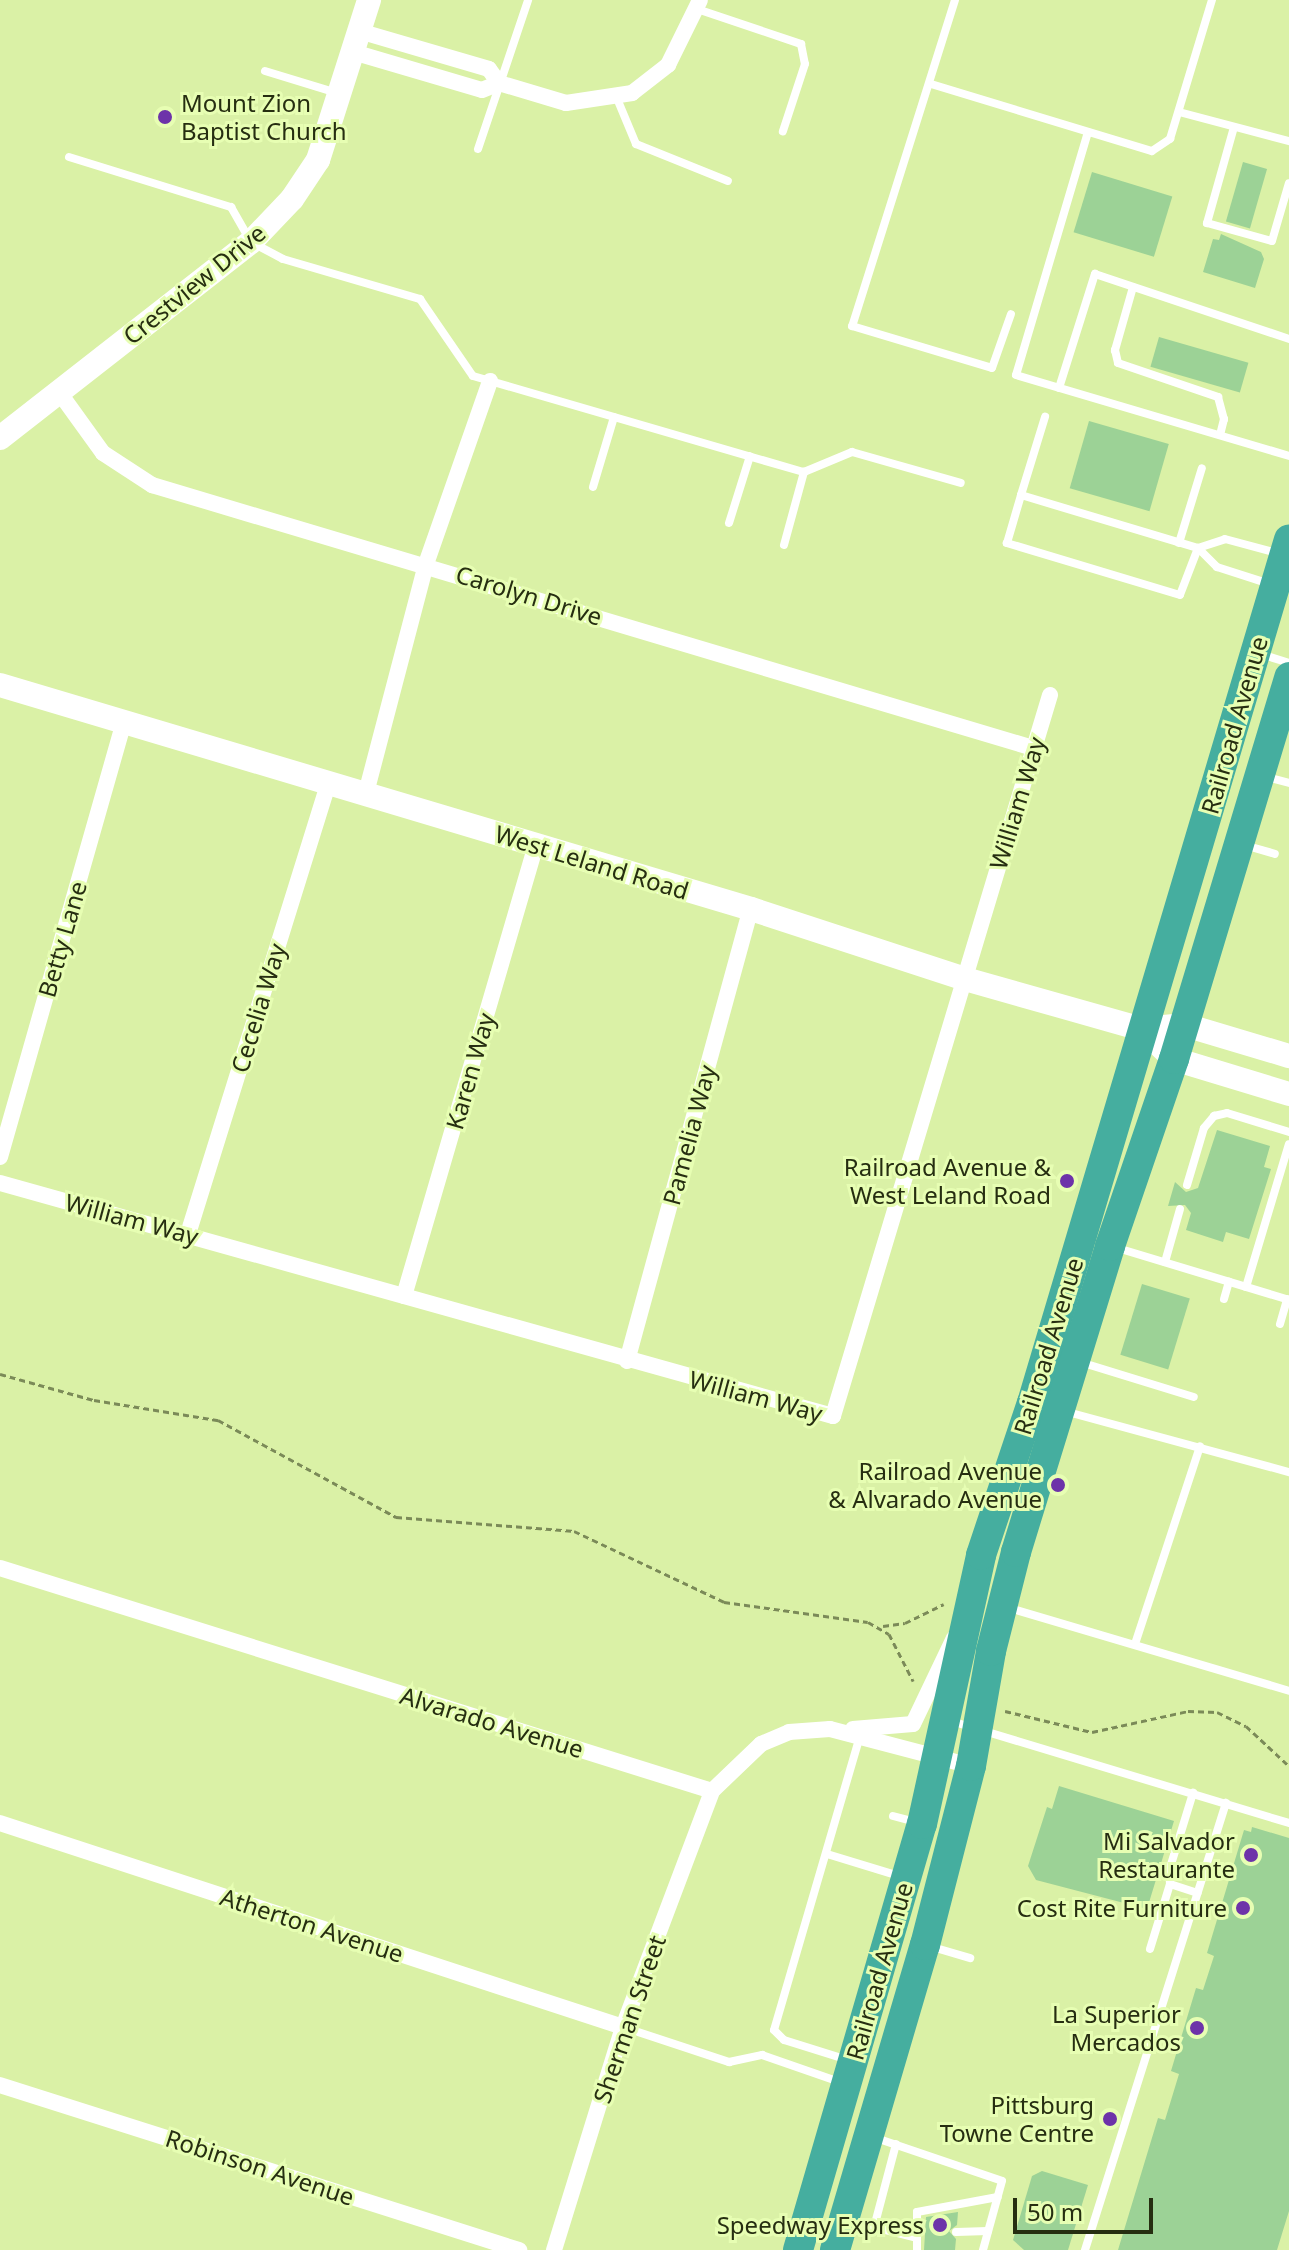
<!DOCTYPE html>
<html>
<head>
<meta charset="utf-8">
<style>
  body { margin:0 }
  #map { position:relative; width:1289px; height:2250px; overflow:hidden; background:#daf1a6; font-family:"Noto Sans",sans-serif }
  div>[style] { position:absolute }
  .building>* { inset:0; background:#9cd296; transform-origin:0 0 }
  .path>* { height:3px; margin-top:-1.5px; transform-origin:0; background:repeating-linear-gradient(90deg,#7b8a58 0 6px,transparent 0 10px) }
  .lane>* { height:8px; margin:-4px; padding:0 4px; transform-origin:4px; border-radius:4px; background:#fff }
  .street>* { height:16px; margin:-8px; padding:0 8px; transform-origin:8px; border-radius:8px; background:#fff }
  .secondary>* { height:24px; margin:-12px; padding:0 12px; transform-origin:12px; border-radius:12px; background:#fff }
  .highway>* { height:30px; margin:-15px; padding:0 15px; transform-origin:15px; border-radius:15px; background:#45ae9f }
  .dots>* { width:22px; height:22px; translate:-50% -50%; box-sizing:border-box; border:4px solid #e7feb3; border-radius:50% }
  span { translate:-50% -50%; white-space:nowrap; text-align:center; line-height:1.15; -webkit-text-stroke:6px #e7feb3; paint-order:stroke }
  .poi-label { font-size:24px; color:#262e11 }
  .left { translate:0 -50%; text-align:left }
  .right { translate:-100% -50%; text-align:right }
  .street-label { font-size:24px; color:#262e11 }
  .scale { position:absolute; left:1013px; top:2198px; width:140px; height:36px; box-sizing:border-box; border:4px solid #262e11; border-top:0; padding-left:10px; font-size:24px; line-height:28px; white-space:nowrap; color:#262e11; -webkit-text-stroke:6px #e7feb3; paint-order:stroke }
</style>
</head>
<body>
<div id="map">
  <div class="building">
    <i style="left:1243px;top:162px;width:25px;height:62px;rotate:16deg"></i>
    <i style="left:1092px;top:172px;width:84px;height:63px;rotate:17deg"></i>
    <i style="clip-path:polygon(1221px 234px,1261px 252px,1264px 259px,1255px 288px,1203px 272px,1213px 239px,1219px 240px)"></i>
    <i style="left:1159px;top:337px;width:93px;height:31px;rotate:16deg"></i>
    <i style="left:1089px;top:421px;width:83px;height:70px;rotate:16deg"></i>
    <i style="clip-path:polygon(1217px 1130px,1270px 1146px,1264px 1167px,1271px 1169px,1249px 1239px,1226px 1232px,1223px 1242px,1186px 1230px,1191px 1213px,1185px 1205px,1168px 1206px,1175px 1182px,1186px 1192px,1198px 1188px)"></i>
    <i style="left:1142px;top:1284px;width:50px;height:74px;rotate:17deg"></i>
    <i style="clip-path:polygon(1059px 1786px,1174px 1821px,1147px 1909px,1036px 1880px,1028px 1866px,1047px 1807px,1052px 1809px)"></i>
    <i style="clip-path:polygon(1252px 1827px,1289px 1838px,1289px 2211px,1277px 2250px,1118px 2250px,1158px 2118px,1165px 2120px,1179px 2074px,1171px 2071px,1196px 1988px,1203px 1990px,1214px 1956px,1207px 1953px,1244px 1830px,1251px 1832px)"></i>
    <i style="clip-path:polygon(1042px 2171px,1088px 2185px,1068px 2250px,1024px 2250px,1013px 2240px,1032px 2176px)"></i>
    <i style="clip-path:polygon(958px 2212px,957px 2225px,949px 2231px,956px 2239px,955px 2250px,924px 2250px,926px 2217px)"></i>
  </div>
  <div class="path">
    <i style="left:0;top:1374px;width:98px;rotate:15.5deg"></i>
    <i style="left:94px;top:1400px;width:126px;rotate:9.2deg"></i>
    <i style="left:218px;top:1420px;width:203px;rotate:28.6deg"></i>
    <i style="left:396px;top:1517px;width:179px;rotate:4.5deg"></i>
    <i style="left:574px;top:1531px;width:166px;rotate:25.3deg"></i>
    <i style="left:724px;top:1602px;width:145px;rotate:7.9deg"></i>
    <i style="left:868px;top:1622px;width:24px;rotate:30deg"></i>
    <i style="left:889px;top:1634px;width:53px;rotate:62.9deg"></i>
    <i style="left:883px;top:1626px;width:22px;rotate:-8deg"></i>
    <i style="left:905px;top:1623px;width:43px;rotate:-26deg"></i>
    <i style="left:1005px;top:1711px;width:89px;rotate:13.6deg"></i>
    <i style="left:1092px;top:1732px;width:98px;rotate:-12.3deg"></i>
    <i style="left:1188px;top:1711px;width:29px;rotate:2deg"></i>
    <i style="left:1217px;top:1712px;width:32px;rotate:26deg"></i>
    <i style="left:1246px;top:1726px;width:59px;rotate:42.9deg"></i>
  </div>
  <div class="lane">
    <i style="left:955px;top:0;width:342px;rotate:107.5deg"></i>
    <i style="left:852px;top:326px;width:146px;rotate:16.7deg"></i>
    <i style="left:992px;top:368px;width:57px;rotate:-70.6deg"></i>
    <i style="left:697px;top:9px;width:110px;rotate:18.6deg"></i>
    <i style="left:801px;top:44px;width:20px;rotate:79deg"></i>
    <i style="left:805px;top:64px;width:71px;rotate:108.2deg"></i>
    <i style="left:265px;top:71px;width:75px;rotate:17deg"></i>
    <i style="left:931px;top:84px;width:231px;rotate:16.9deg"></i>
    <i style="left:1152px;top:151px;width:22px;rotate:-34deg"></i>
    <i style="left:1170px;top:139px;width:145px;rotate:-73.2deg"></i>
    <i style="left:616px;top:96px;width:52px;rotate:67.4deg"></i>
    <i style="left:636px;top:144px;width:99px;rotate:21.9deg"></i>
    <i style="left:1179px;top:112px;width:114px;rotate:14.8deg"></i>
    <i style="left:1234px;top:127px;width:100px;rotate:105.7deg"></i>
    <i style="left:1207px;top:223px;width:67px;rotate:15.5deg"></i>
    <i style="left:1272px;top:241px;width:60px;rotate:-73.7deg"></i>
    <i style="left:1088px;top:132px;width:253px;rotate:106.5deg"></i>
    <i style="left:1016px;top:375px;width:285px;rotate:16.5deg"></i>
    <i style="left:478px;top:149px;width:157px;rotate:-71.4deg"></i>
    <i style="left:69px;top:157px;width:170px;rotate:17.2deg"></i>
    <i style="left:231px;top:207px;width:40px;rotate:60.3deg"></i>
    <i style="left:251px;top:242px;width:36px;rotate:28deg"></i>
    <i style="left:283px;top:259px;width:143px;rotate:16.3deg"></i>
    <i style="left:420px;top:299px;width:93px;rotate:55.5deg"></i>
    <i style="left:473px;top:376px;width:345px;rotate:16.2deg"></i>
    <i style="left:804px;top:472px;width:52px;rotate:-22.6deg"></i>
    <i style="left:852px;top:452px;width:113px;rotate:15.9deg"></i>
    <i style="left:1133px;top:287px;width:66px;rotate:105.9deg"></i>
    <i style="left:1115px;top:350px;width:13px;rotate:77deg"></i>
    <i style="left:1118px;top:363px;width:106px;rotate:18.8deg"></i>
    <i style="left:1218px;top:397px;width:23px;rotate:75deg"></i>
    <i style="left:1224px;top:419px;width:16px;rotate:104deg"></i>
    <i style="left:1059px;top:388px;width:120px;rotate:-72.5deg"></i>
    <i style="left:1095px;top:274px;width:205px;rotate:18.5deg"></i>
    <i style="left:593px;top:487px;width:73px;rotate:-73.3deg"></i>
    <i style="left:1021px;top:495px;width:82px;rotate:-72.9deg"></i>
    <i style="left:729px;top:523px;width:70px;rotate:-72.6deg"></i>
    <i style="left:1179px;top:543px;width:78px;rotate:-73deg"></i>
    <i style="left:784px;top:545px;width:76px;rotate:-74.7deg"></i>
    <i style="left:1198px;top:548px;width:50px;rotate:111deg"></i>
    <i style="left:1180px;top:595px;width:181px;rotate:-163.3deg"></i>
    <i style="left:1007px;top:543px;width:50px;rotate:-73.7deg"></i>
    <i style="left:1021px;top:495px;width:185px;rotate:16.7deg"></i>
    <i style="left:1198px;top:548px;width:27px;rotate:45deg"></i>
    <i style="left:1217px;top:567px;width:56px;rotate:17.8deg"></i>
    <i style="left:1198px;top:548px;width:28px;rotate:-18deg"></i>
    <i style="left:1225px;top:539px;width:54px;rotate:15.1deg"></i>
    <i style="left:1260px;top:654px;width:30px;rotate:17deg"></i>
    <i style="left:1267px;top:777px;width:23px;rotate:15deg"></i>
    <i style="left:1244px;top:845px;width:32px;rotate:16deg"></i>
    <i style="left:1187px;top:1185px;width:59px;rotate:-73.4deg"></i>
    <i style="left:1204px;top:1128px;width:16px;rotate:-50deg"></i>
    <i style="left:1214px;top:1116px;width:13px;rotate:-13deg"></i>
    <i style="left:1227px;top:1113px;width:65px;rotate:17deg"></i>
    <i style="left:1114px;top:1247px;width:183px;rotate:16.8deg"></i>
    <i style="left:1165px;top:1262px;width:55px;rotate:-74.2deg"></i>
    <i style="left:1246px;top:1287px;width:149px;rotate:-73.3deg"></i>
    <i style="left:1224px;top:1299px;width:18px;rotate:-74deg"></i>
    <i style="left:1280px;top:1324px;width:26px;rotate:-74deg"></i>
    <i style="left:1080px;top:1362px;width:119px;rotate:17.1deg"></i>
    <i style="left:1064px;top:1411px;width:233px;rotate:15.2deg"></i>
    <i style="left:1006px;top:1607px;width:295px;rotate:16.5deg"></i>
    <i style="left:1135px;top:1644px;width:208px;rotate:-71.8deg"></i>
    <i style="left:951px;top:1721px;width:353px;rotate:16.8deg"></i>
    <i style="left:893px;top:1816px;width:23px;rotate:15deg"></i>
    <i style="left:827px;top:1854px;width:75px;rotate:17deg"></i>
    <i style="left:1170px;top:1884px;width:13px;rotate:-94deg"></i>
    <i style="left:1169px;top:1871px;width:82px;rotate:-72.9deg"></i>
    <i style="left:929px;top:1946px;width:43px;rotate:16.3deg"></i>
    <i style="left:1150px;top:1949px;width:68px;rotate:-72.9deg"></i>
    <i style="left:1170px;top:1884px;width:29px;rotate:18deg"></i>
    <i style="left:623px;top:2027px;width:112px;rotate:18.3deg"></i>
    <i style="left:729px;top:2062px;width:34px;rotate:-12deg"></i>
    <i style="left:762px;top:2055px;width:83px;rotate:19.1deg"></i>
    <i style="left:848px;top:2060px;width:67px;rotate:-162.6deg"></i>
    <i style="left:784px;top:2040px;width:14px;rotate:-135deg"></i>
    <i style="left:774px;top:2030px;width:306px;rotate:-73.7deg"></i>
    <i style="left:873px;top:2137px;width:136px;rotate:18.8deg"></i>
    <i style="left:1002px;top:2181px;width:72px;rotate:105.4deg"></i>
    <i style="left:896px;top:2144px;width:86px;rotate:104.8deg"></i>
    <i style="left:874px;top:2227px;width:44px;rotate:14.3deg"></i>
    <i style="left:917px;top:2238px;width:12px;rotate:90deg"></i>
    <i style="left:956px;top:2232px;width:32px;rotate:-2deg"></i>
    <i style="left:917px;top:2238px;width:26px;rotate:-90deg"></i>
    <i style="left:917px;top:2212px;width:82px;rotate:-10.5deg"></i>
    <i style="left:1085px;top:2250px;width:469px;rotate:-72.5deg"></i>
  </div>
  <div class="street">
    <i style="left:353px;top:52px;width:134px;rotate:16.4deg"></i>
    <i style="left:482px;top:90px;width:18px;rotate:-22deg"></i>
    <i style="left:499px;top:83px;width:17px;rotate:-126deg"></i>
    <i style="left:489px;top:69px;width:135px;rotate:-163.7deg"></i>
    <i style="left:499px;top:83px;width:70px;rotate:16.6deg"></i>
    <i style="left:566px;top:103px;width:67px;rotate:-8.6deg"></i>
    <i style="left:632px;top:93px;width:46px;rotate:-37.9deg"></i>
    <i style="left:668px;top:65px;width:72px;rotate:-63.8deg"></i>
    <i style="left:59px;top:392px;width:75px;rotate:54.2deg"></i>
    <i style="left:103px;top:453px;width:59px;rotate:33.1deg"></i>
    <i style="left:152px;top:485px;width:919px;rotate:16.62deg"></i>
    <i style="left:366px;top:793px;width:237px;rotate:-75.3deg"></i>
    <i style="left:426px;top:564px;width:194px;rotate:-70.7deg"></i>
    <i style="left:0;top:1157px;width:452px;rotate:-74.1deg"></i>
    <i style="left:0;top:1183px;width:865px;rotate:15.63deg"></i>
    <i style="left:833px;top:1416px;width:753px;rotate:-73.25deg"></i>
    <i style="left:188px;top:1234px;width:473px;rotate:-72.7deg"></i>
    <i style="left:404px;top:1296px;width:470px;rotate:-73.7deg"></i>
    <i style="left:627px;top:1361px;width:469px;rotate:-74.7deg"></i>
    <i style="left:0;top:1568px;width:746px;rotate:17.39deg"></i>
    <i style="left:712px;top:1791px;width:68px;rotate:-43.8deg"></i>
    <i style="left:761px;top:1744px;width:30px;rotate:-23deg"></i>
    <i style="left:789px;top:1732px;width:41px;rotate:-4.2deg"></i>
    <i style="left:830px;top:1729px;width:146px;rotate:14.7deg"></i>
    <i style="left:853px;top:1729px;width:60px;rotate:-4.8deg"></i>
    <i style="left:913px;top:1724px;width:95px;rotate:-64.5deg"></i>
    <i style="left:0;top:1823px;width:656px;rotate:18.13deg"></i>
    <i style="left:0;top:2085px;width:545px;rotate:17.64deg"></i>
    <i style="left:554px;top:2250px;width:233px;rotate:-72.8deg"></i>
    <i style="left:623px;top:2027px;width:252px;rotate:-69.3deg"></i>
  </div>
  <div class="secondary">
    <i style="left:0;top:438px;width:318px;rotate:-38deg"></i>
    <i style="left:251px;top:242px;width:59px;rotate:-46.4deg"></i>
    <i style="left:292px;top:199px;width:47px;rotate:-56.3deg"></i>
    <i style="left:318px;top:160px;width:168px;rotate:-72.3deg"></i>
    <i style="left:0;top:685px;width:784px;rotate:16.61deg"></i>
    <i style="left:751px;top:909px;width:225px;rotate:18.1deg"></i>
    <i style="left:965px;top:979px;width:184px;rotate:15.8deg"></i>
    <i style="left:1142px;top:1029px;width:43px;rotate:-5.3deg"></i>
    <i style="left:1185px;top:1025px;width:109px;rotate:16.6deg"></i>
    <i style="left:1142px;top:1029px;width:44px;rotate:43.2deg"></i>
    <i style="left:1174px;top:1059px;width:120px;rotate:16.9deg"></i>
  </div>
  <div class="highway">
    <i style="left:798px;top:2250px;width:444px;rotate:-73.8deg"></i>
    <i style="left:922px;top:1824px;width:275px;rotate:-77.6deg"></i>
    <i style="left:981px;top:1555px;width:160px;rotate:-71.5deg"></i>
    <i style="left:1032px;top:1403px;width:901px;rotate:-73.43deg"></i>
    <i style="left:835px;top:2250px;width:318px;rotate:-73.6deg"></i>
    <i style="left:925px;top:1945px;width:185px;rotate:-75.6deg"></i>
    <i style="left:971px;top:1766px;width:117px;rotate:-80.1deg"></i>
    <i style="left:991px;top:1651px;width:102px;rotate:-75.8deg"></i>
    <i style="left:1016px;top:1552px;width:320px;rotate:-72.9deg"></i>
    <i style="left:1110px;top:1246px;width:198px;rotate:-71.1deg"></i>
    <i style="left:1174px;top:1059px;width:399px;rotate:-73.2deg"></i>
  </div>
  <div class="dots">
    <i style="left:165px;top:117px;background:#6d33a9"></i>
    <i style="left:1067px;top:1181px;background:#6d33a9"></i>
    <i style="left:1058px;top:1485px;background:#6d33a9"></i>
    <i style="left:1251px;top:1855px;background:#6d33a9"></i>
    <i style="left:1243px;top:1908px;background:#6d33a9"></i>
    <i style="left:1197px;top:2028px;background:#6d33a9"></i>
    <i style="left:1110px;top:2119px;background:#6d33a9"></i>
    <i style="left:940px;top:2225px;background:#6d33a9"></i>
  </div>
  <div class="poi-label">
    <span class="left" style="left:181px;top:117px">Mount Zion<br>Baptist Church</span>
    <span class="right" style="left:1051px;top:1181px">Railroad Avenue &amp;<br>West Leland Road</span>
    <span class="right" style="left:1042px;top:1485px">Railroad Avenue<br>&amp; Alvarado Avenue</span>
    <span class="right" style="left:1235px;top:1855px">Mi Salvador<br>Restaurante</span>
    <span class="right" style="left:1227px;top:1908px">Cost Rite Furniture</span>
    <span class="right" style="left:1181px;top:2028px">La Superior<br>Mercados</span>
    <span class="right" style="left:1094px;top:2119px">Pittsburg<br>Towne Centre</span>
    <span class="right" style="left:924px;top:2225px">Speedway Express</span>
  </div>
  <div class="street-label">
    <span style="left:194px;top:284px;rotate:-39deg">Crestview Drive</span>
    <span style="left:529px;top:595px;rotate:17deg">Carolyn Drive</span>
    <span style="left:1234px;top:725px;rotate:-74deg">Railroad Avenue</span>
    <span style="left:1017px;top:803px;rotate:-73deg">William Way</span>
    <span style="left:592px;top:862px;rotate:17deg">West Leland Road</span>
    <span style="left:62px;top:939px;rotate:-74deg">Betty Lane</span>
    <span style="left:258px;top:1008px;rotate:-73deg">Cecelia Way</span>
    <span style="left:470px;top:1071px;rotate:-74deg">Karen Way</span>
    <span style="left:689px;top:1135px;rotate:-75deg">Pamelia Way</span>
    <span style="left:132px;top:1219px;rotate:15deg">William Way</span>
    <span style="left:1048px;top:1346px;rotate:-73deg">Railroad Avenue</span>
    <span style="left:756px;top:1396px;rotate:15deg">William Way</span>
    <span style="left:492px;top:1722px;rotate:17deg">Alvarado Avenue</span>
    <span style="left:312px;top:1925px;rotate:18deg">Atherton Avenue</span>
    <span style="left:879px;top:1971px;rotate:-74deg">Railroad Avenue</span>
    <span style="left:629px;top:2019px;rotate:-71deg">Sherman Street</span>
    <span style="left:260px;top:2167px;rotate:18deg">Robinson Avenue</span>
  </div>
  <div class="scale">50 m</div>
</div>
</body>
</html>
